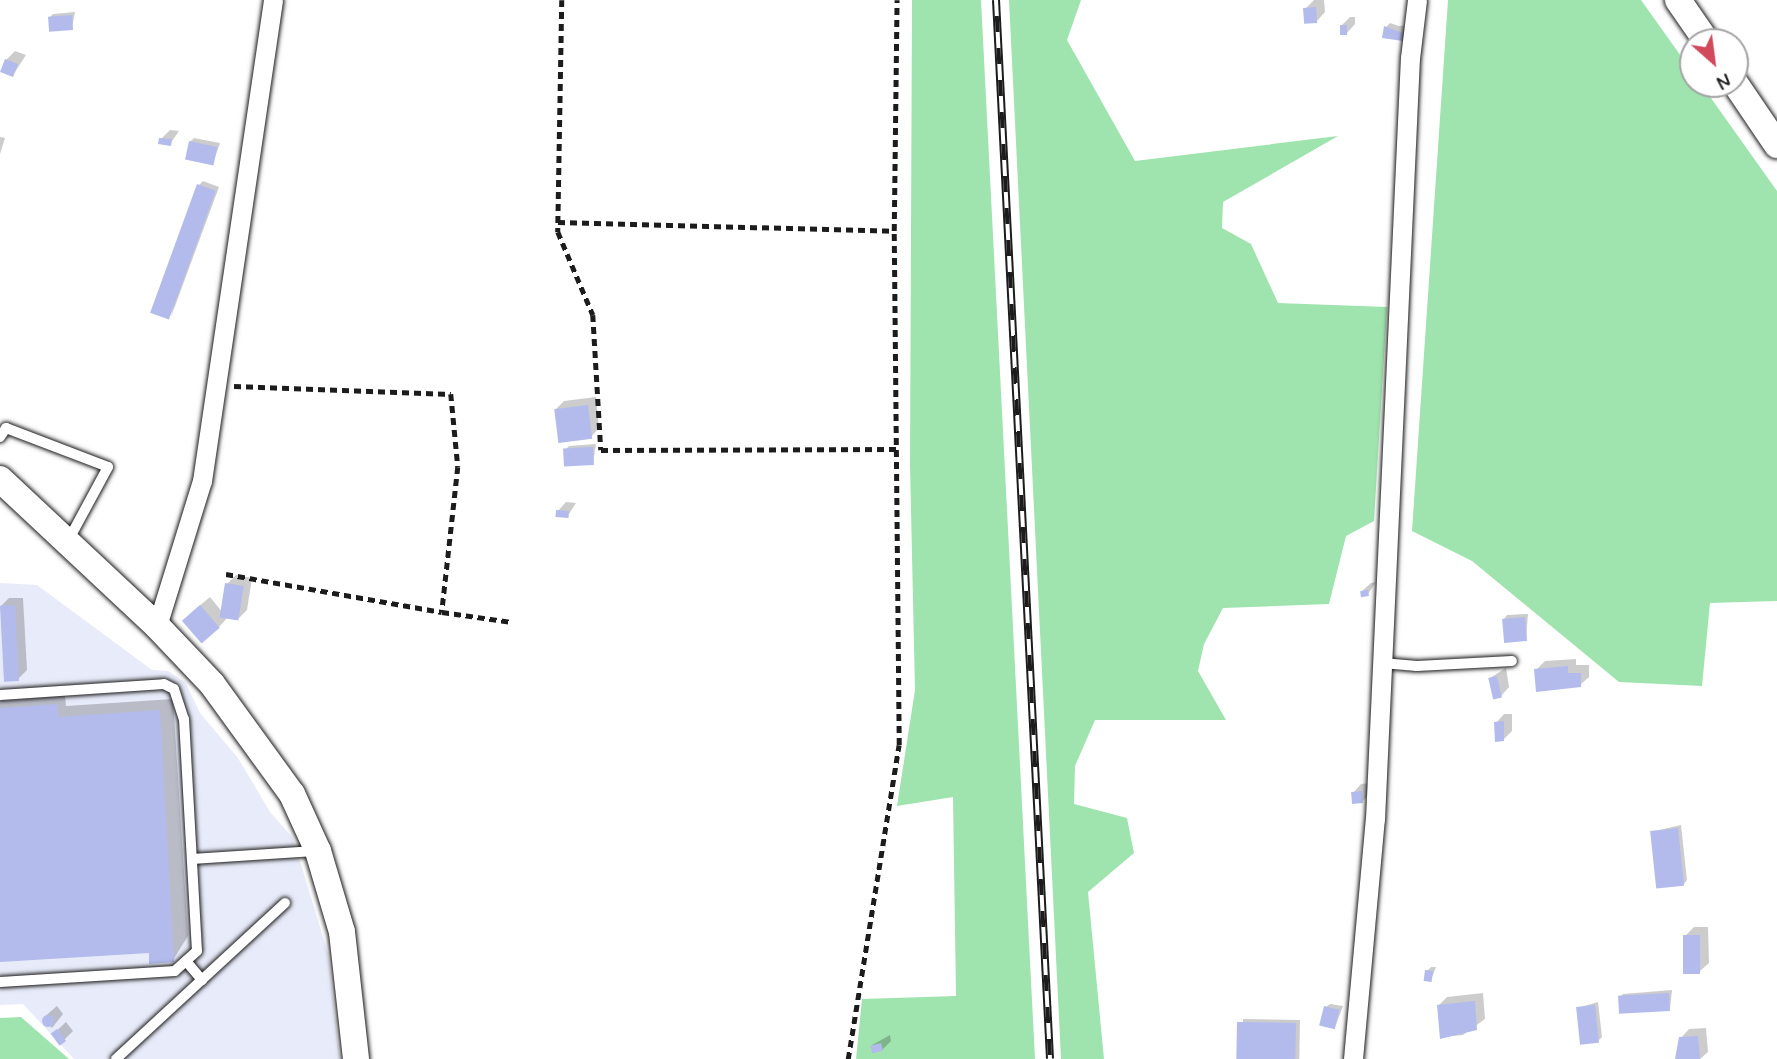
<!DOCTYPE html>
<html>
<head>
<meta charset="utf-8">
<style>
  body { margin:0 }
  #map { position:relative; width:1777px; height:1059px; overflow:hidden; background:#fff; font-family:Mynerve,sans-serif }
  div>[style] { position:absolute }
  .built>* { inset:0; background:#e8ebf9 }
  .green>* { inset:0; background:#9fe3ae }
  .shadow>* { inset:0; background:#0003; transform-origin:0 0 }
  .building>* { inset:0; background:#b2bbec; transform-origin:0 0 }
  .round { border-radius:50% }
  .path>* { height:4.5px; margin-top:-2.25px; transform-origin:0; background:repeating-linear-gradient(90deg,#1c1c1c 0 7px,transparent 0 12px) }
  .roads { filter:drop-shadow(0 0 2px #1c1c1c) drop-shadow(0 0 2px #1c1c1c) }
  .lane>* { height:10px; margin:-5px; padding:0 5px; transform-origin:5px; border-radius:5px; background:#fff }
  .street>* { height:19px; margin:-9.5px; padding:0 9.5px; transform-origin:9.5px; border-radius:9.5px; background:#fff }
  .secondary>* { height:26px; margin:-13px; padding:0 13px; transform-origin:13px; border-radius:13px; background:#fff }
  .rail>* { height:8px; margin-top:-4px; transform-origin:0; background:repeating-linear-gradient(90deg,#fff 0 16px,#1c1c1c 0 32px); box-sizing:border-box; border-block:2px solid #1c1c1c }
  span { translate:-50% -50%; white-space:nowrap; text-align:center; line-height:1.15; -webkit-text-stroke:5px #fff; paint-order:stroke }
  .north { position:absolute; left:1679px; top:28px; width:70px; height:70px; box-sizing:border-box; background:#fff; border:2px solid #a4a4a4; border-radius:50%; rotate:152deg; font-size:19px; font-weight:700; line-height:28px; text-align:center; color:#1c1c1c }
  .north::after { content:''; display:block; margin:auto; width:24px; height:32px; background:#d1495b; clip-path:polygon(50% 0,100% 100%,50% 72%,0 100%) }
</style>
</head>
<body>
<div id="map">
  <div class="built">
    <i style="clip-path:polygon(0 583px,37px 585px,152px 670px,168px 671px,185px 682px,200px 713px,238px 758px,270px 812px,293px 838px,328px 954px,340px 1059px,74px 1059px,23px 1004px,0 1005px)"></i>
  </div>
  <div class="green">
    <i style="clip-path:polygon(912px 0,981px 0,1035px 1059px,856px 1059px,862px 999px,956px 996px,953px 797px,897px 806px,915px 690px,910px 465px)"></i>
    <i style="clip-path:polygon(1009px 0,1081px 0,1067px 40px,1135px 161px,1338px 136px,1223px 202px,1222px 228px,1251px 244px,1278px 303px,1387px 307px,1374px 521px,1346px 536px,1329px 604px,1223px 608px,1204px 644px,1198px 671px,1226px 720px,1095px 720px,1075px 766px,1074px 804px,1127px 818px,1134px 853px,1088px 892px,1104px 1059px,1061px 1059px)"></i>
    <i style="clip-path:polygon(1448px 0,1641px 0,1693px 73px,1693px 84px,1701px 84px,1777px 191px,1777px 601px,1710px 603px,1702px 686px,1619px 682px,1472px 561px,1412px 531px)"></i>
    <i style="clip-path:polygon(21px 1017px,69px 1059px,0 1059px,0 1018px)"></i>
  </div>
  <div class="shadow">
    <i style="clip-path:polygon(1314px 0,1324px 0,1325px 12px,1317px 21px,1305px 9px)"></i>
    <i style="clip-path:polygon(75px 12px,72px 28px,49px 18px,53px 14px)"></i>
    <i style="clip-path:polygon(1350px 17px,1355px 17px,1355px 24px,1347px 33px,1341px 26px)"></i>
    <i style="clip-path:polygon(1390px 23px,1399px 26px,1411px 25px,1403px 39px,1386px 27px)"></i>
    <i style="clip-path:polygon(15px 51px,26px 55px,13px 75px,6px 60px)"></i>
    <i style="clip-path:polygon(170px 130px,179px 131px,170px 144px,161px 139px)"></i>
    <i style="clip-path:polygon(0 137px,5px 138px,0 154px)"></i>
    <i style="clip-path:polygon(194px 138px,220px 143px,213px 163px,190px 142px)"></i>
    <i style="clip-path:polygon(203px 181px,219px 187px,171px 317px,199px 185px)"></i>
    <i style="clip-path:polygon(596px 397px,599px 428px,591px 437px,555px 410px,564px 401px)"></i>
    <i style="clip-path:polygon(596px 444px,593px 463px,565px 450px,569px 446px)"></i>
    <i style="clip-path:polygon(566px 502px,576px 503px,567px 517px,558px 511px)"></i>
    <i style="clip-path:polygon(236px 575px,252px 578px,247px 610px,238px 619px,228px 617px,219px 627px,192px 612px,210px 597px,223px 613px,227px 584px)"></i>
    <i style="clip-path:polygon(1376px 582px,1368px 594px,1362px 591px,1371px 583px)"></i>
    <i style="clip-path:polygon(9px 598px,23px 598px,27px 670px,18px 679px,0 607px)"></i>
    <i style="clip-path:polygon(1528px 614px,1526px 639px,1504px 619px,1507px 615px)"></i>
    <i style="clip-path:polygon(1576px 659px,1576px 665px,1589px 665px,1589px 677px,1580px 685px,1538px 689px,1536px 670px,1545px 661px)"></i>
    <i style="clip-path:polygon(1506px 668px,1509px 687px,1501px 696px,1490px 678px)"></i>
    <i style="clip-path:polygon(65px 696px,66px 706px,173px 699px,188px 936px,173px 960px,150px 951px,0 960px,0 701px)"></i>
    <i style="clip-path:polygon(1504px 714px,1512px 714px,1512px 731px,1503px 740px,1496px 723px)"></i>
    <i style="clip-path:polygon(1371px 783px,1371px 792px,1363px 801px,1353px 793px,1361px 784px)"></i>
    <i style="clip-path:polygon(1681px 825px,1687px 880px,1684px 884px,1651px 832px)"></i>
    <i style="clip-path:polygon(1694px 927px,1708px 927px,1709px 963px,1700px 971px,1685px 936px)"></i>
    <i style="clip-path:polygon(1431px 967px,1436px 967px,1431px 980px,1427px 971px)"></i>
    <i style="clip-path:polygon(1672px 990px,1670px 1009px,1619px 998px,1623px 994px)"></i>
    <i style="clip-path:polygon(1483px 993px,1485px 1019px,1463px 1035px,1442px 1037px,1439px 1005px,1447px 997px)"></i>
    <i style="clip-path:polygon(1598px 1002px,1602px 1037px,1598px 1041px,1577px 1008px)"></i>
    <i style="clip-path:polygon(1330px 1004px,1343px 1006px,1335px 1027px,1326px 1007px)"></i>
    <i style="clip-path:polygon(57px 1006px,63px 1014px,52px 1028px,43px 1018px)"></i>
    <i style="left:1243px;top:1019px;width:57px;height:40px;rotate:1deg"></i>
    <i style="clip-path:polygon(66px 1022px,73px 1031px,64px 1040px,53px 1034px)"></i>
    <i style="clip-path:polygon(1706px 1028px,1708px 1052px,1700px 1059px,1677px 1059px,1681px 1038px,1689px 1029px)"></i>
    <i style="clip-path:polygon(890px 1035px,891px 1041px,882px 1050px,872px 1045px)"></i>
  </div>
  <div class="building">
    <i style="left:1316px;top:7px;width:16px;height:13px;rotate:86deg"></i>
    <i style="left:72px;top:15px;width:15px;height:24px;rotate:86deg"></i>
    <i style="left:1340px;top:25px;width:7px;height:10px"></i>
    <i style="clip-path:polygon(1384px 26px,1403px 33px,1403px 41px,1382px 38px)"></i>
    <i style="left:5px;top:59px;width:14px;height:14px;rotate:21deg"></i>
    <i style="clip-path:polygon(159px 138px,172px 139px,171px 146px,158px 144px)"></i>
    <i style="left:189px;top:141px;width:29px;height:19px;rotate:12deg"></i>
    <i style="left:197px;top:184px;width:20px;height:137px;rotate:20deg"></i>
    <i style="left:588px;top:405px;width:34px;height:34px;rotate:83deg"></i>
    <i style="left:593px;top:447px;width:18px;height:30px;rotate:87deg"></i>
    <i style="left:556px;top:510px;width:13px;height:7px;rotate:4deg"></i>
    <i style="left:225px;top:583px;width:19px;height:35px;rotate:9deg"></i>
    <i style="left:1368px;top:590px;width:6px;height:8px;rotate:81deg"></i>
    <i style="left:15px;top:605px;width:76px;height:15px;rotate:87deg"></i>
    <i style="left:200px;top:605px;width:30px;height:24px;rotate:49deg"></i>
    <i style="left:1525px;top:617px;width:24px;height:23px;rotate:85deg"></i>
    <i style="clip-path:polygon(1568px 666px,1568px 673px,1581px 673px,1581px 687px,1536px 692px,1534px 669px)"></i>
    <i style="left:1497px;top:676px;width:22px;height:9px;rotate:77deg"></i>
    <i style="clip-path:polygon(57px 704px,59px 717px,160px 710px,174px 962px,149px 964px,149px 953px,0 962px,0 708px)"></i>
    <i style="clip-path:polygon(1504px 721px,1504px 741px,1495px 742px,1494px 722px)"></i>
    <i style="left:1362px;top:791px;width:12px;height:11px;rotate:85deg"></i>
    <i style="left:1678px;top:828px;width:58px;height:28px;rotate:84deg"></i>
    <i style="left:1683px;top:935px;width:17px;height:39px"></i>
    <i style="left:1425px;top:970px;width:8px;height:11px;rotate:7deg"></i>
    <i style="left:1669px;top:993px;width:18px;height:51px;rotate:87deg"></i>
    <i style="clip-path:polygon(1475px 1001px,1477px 1030px,1440px 1039px,1437px 1005px)"></i>
    <i style="left:1595px;top:1005px;width:38px;height:19px;rotate:84deg"></i>
    <i style="left:1324px;top:1006px;width:16px;height:20px;rotate:14deg"></i>
    <i class="round" style="left:42px;top:1015px;width:12px;height:12px"></i>
    <i style="left:1237px;top:1022px;width:59px;height:37px;rotate:1deg"></i>
    <i style="left:57px;top:1029px;width:15px;height:8px;rotate:53deg"></i>
    <i style="clip-path:polygon(1698px 1036px,1700px 1059px,1675px 1059px,1679px 1037px)"></i>
    <i style="left:881px;top:1043px;width:8px;height:11px;rotate:76deg"></i>
  </div>
  <div class="path">
    <i style="left:562px;top:0;width:232px;rotate:91deg"></i>
    <i style="left:558px;top:232px;width:90px;rotate:67.1deg"></i>
    <i style="left:593px;top:315px;width:135px;rotate:86.6deg"></i>
    <i style="left:601px;top:450px;width:295px;rotate:-0.2deg"></i>
    <i style="left:558px;top:222px;width:336px;rotate:1.5deg"></i>
    <i style="left:234px;top:386px;width:217px;rotate:2.1deg"></i>
    <i style="left:451px;top:394px;width:73px;rotate:84.5deg"></i>
    <i style="left:458px;top:467px;width:146px;rotate:96.3deg"></i>
    <i style="left:442px;top:612px;width:70px;rotate:8.2deg"></i>
    <i style="left:226px;top:574px;width:219px;rotate:10deg"></i>
    <i style="left:848px;top:1059px;width:318px;rotate:-80.8deg"></i>
    <i style="left:899px;top:745px;width:514px;rotate:-90.56deg"></i>
    <i style="left:894px;top:231px;width:231px;rotate:-89.3deg"></i>
  </div>
  <div class="roads">
    <div class="lane">
      <i style="left:0;top:437px;width:11px;rotate:-56deg"></i>
      <i style="left:6px;top:428px;width:109px;rotate:20.9deg"></i>
      <i style="left:108px;top:467px;width:82px;rotate:118.4deg"></i>
      <i style="left:1382px;top:663px;width:35px;rotate:5deg"></i>
      <i style="left:1417px;top:666px;width:95px;rotate:-3deg"></i>
      <i style="left:0;top:695px;width:164px;rotate:-3.8deg"></i>
      <i style="left:164px;top:684px;width:11px;rotate:27deg"></i>
      <i style="left:174px;top:689px;width:32px;rotate:72deg"></i>
      <i style="left:184px;top:719px;width:232px;rotate:86.8deg"></i>
      <i style="left:197px;top:951px;width:30px;rotate:138deg"></i>
      <i style="left:175px;top:971px;width:175px;rotate:176.4deg"></i>
      <i style="left:193px;top:859px;width:121px;rotate:-3.8deg"></i>
      <i style="left:186px;top:961px;width:25px;rotate:50deg"></i>
      <i style="left:116px;top:1059px;width:230px;rotate:-42.7deg"></i>
    </div>
    <div class="street">
      <i style="left:157px;top:626px;width:152px;rotate:-72.8deg"></i>
      <i style="left:202px;top:481px;width:486px;rotate:-81.6deg"></i>
      <i style="left:1353px;top:1059px;width:241px;rotate:-84.8deg"></i>
      <i style="left:1375px;top:819px;width:762px;rotate:-87.37deg"></i>
      <i style="left:1410px;top:58px;width:58px;rotate:-83.1deg"></i>
    </div>
    <div class="secondary">
      <i style="left:1678px;top:0;width:51px;rotate:55.4deg"></i>
      <i style="left:1735px;top:83px;width:75px;rotate:55.9deg"></i>
      <i style="left:0;top:479px;width:215px;rotate:43.1deg"></i>
      <i style="left:157px;top:626px;width:80px;rotate:46.5deg"></i>
      <i style="left:212px;top:684px;width:136px;rotate:54deg"></i>
      <i style="left:292px;top:794px;width:63px;rotate:65.5deg"></i>
      <i style="left:318px;top:851px;width:84px;rotate:73.5deg"></i>
      <i style="left:342px;top:932px;width:128px;rotate:83.7deg"></i>
    </div>
  </div>
  <div class="rail">
    <i style="left:996px;top:0;width:1060px;rotate:87.08deg"></i>
  </div>
  <div class="north">N</div>
</div>
</body>
</html>
